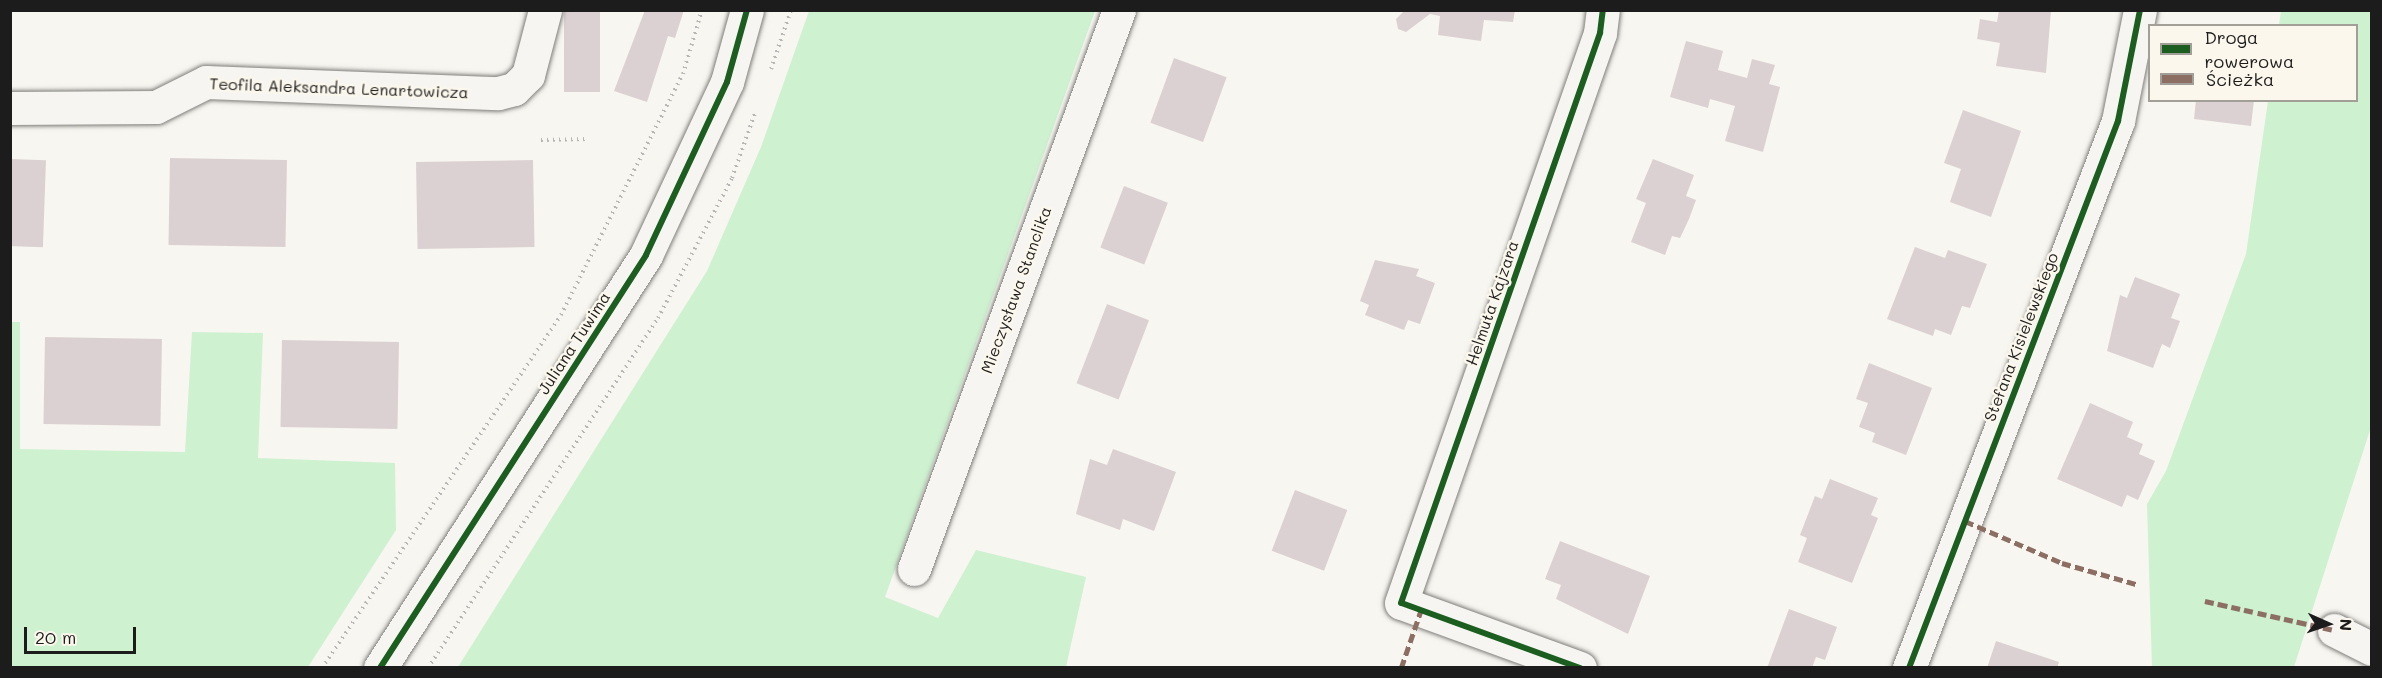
<!DOCTYPE html>
<html>
<head>
<meta charset="utf-8">
<style>
  body { margin:0 }
  #map { position:relative; width:2382px; height:678px; overflow:hidden; background:#f8f6f0; font-family:Mali,sans-serif }
  div>[style] { position:absolute }
  .green>* { inset:0; background:#cef1d0 }
  .building>* { inset:0; background:#dbd1d2; transform-origin:0 0 }
  .path>* { height:4px; margin-top:-2px; transform-origin:0; background:repeating-linear-gradient(90deg,#b7b6b4 0 1.5px,transparent 0 6px) }
  .roads { filter:drop-shadow(0 0 2px #7f7e7b) drop-shadow(0 0 2px #7f7e7b) }
  .minor>* { height:33px; margin:-16.5px; padding:0 16.5px; transform-origin:16.5px; border-radius:16.5px; background:#f6f5f1 }
  .quiet>* { height:4.5px; margin-top:-2.25px; transform-origin:0; background:repeating-linear-gradient(90deg,#8d6e63 0 9px,transparent 0 13.5px) }
  .cycleway>* { height:6px; margin:-3px; padding:0 3px; transform-origin:3px; border-radius:3px; background:#1b5e20 }
  span { translate:-50% -50%; white-space:nowrap; text-align:center; line-height:1.15; -webkit-text-stroke:5px #fbf7ec; paint-order:stroke }
  .street-label { font-size:16px; color:#1c1c1c }
  .frame { position:absolute; inset:0; border:12px solid #1c1c1c; pointer-events:none }
  .legend { position:absolute; left:2148px; top:24px; width:210px; height:78px; box-sizing:border-box; background:#fbf7ec; border:2px solid #a29f99; margin:0; padding:8px 10px; list-style:none; font-size:18px; color:#1c1c1c }
  .legend li { display:flex; align-items:center; gap:12px; height:30px }
  .legend b { width:30px; border:2px solid #a29f99 }
  .north { position:absolute; left:2298px; top:594px; width:60px; height:60px; -webkit-text-stroke:4px #fbf7ec; paint-order:stroke; rotate:93deg; font-size:16px; font-weight:700; line-height:24px; text-align:center; color:#1c1c1c }
  .north::after { content:''; display:block; margin:auto; width:21px; height:27px; background:#1c1c1c; clip-path:polygon(50% 0,100% 100%,50% 72%,0 100%) }
  .scale { position:absolute; left:24px; top:627px; width:112px; height:27px; box-sizing:border-box; border:3px solid #1c1c1c; border-top:0; padding-left:8px; font-size:18px; line-height:21px; white-space:nowrap; color:#1c1c1c; -webkit-text-stroke:4px #fbf7ec; paint-order:stroke }
</style>
</head>
<body>
<div id="map">
  <div class="green">
    <i style="clip-path:polygon(809px 11px,1095px 11px,885px 597px,938px 618px,976px 550px,1086px 577px,1066px 667px,458px 667px,707px 271px,761px 147px)"></i>
    <i style="clip-path:polygon(2281px 11px,2371px 11px,2371px 427px,2294px 667px,2152px 667px,2147px 504px,2166px 471px,2246px 254px,2268px 101px,2356px 100px,2356px 26px,2279px 25px)"></i>
    <i style="clip-path:polygon(11px 322px,20px 322px,20px 449px,185px 452px,192px 332px,263px 333px,258px 458px,395px 463px,396px 530px,308px 667px,11px 667px)"></i>
  </div>
  <div class="building">
    <i style="left:564px;top:10px;width:36px;height:82px"></i>
    <i style="clip-path:polygon(645px 10px,684px 10px,675px 38px,668px 36px,647px 102px,614px 91px)"></i>
    <i style="clip-path:polygon(1405px 10px,1515px 10px,1513px 22px,1484px 20px,1481px 41px,1438px 35px,1440px 16px,1430px 14px,1406px 32px,1398px 29px,1396px 19px)"></i>
    <i style="clip-path:polygon(1999px 10px,2051px 10px,2046px 73px,1996px 66px,2000px 43px,1977px 39px,1980px 19px,1997px 22px)"></i>
    <i style="clip-path:polygon(1686px 41px,1723px 51px,1718px 70px,1747px 78px,1752px 59px,1775px 65px,1769px 84px,1780px 87px,1763px 152px,1725px 141px,1735px 106px,1710px 99px,1708px 108px,1670px 97px)"></i>
    <i style="left:1174px;top:58px;width:56px;height:69px;rotate:20deg"></i>
    <i style="clip-path:polygon(2196px 100px,2254px 100px,2251px 126px,2194px 119px)"></i>
    <i style="clip-path:polygon(1963px 110px,2021px 131px,1991px 217px,1950px 202px,1961px 169px,1944px 163px)"></i>
    <i style="left:170px;top:158px;width:117px;height:87px;rotate:1deg"></i>
    <i style="left:10px;top:159px;width:36px;height:87px;rotate:2deg"></i>
    <i style="clip-path:polygon(1653px 159px,1694px 175px,1686px 196px,1696px 200px,1689px 219px,1680px 238px,1672px 236px,1665px 255px,1631px 242px,1646px 203px,1636px 199px)"></i>
    <i style="left:533px;top:160px;width:87px;height:117px;rotate:89deg"></i>
    <i style="left:1124px;top:186px;width:47px;height:66px;rotate:21deg"></i>
    <i style="clip-path:polygon(1915px 247px,1945px 258px,1948px 250px,1987px 264px,1970px 308px,1962px 306px,1951px 335px,1935px 329px,1933px 336px,1887px 319px)"></i>
    <i style="clip-path:polygon(1375px 260px,1419px 269px,1416px 276px,1435px 283px,1420px 324px,1408px 320px,1404px 330px,1365px 315px,1369px 305px,1360px 301px)"></i>
    <i style="clip-path:polygon(2135px 277px,2180px 294px,2171px 318px,2180px 321px,2170px 348px,2162px 344px,2153px 368px,2107px 351px,2120px 295px,2127px 298px)"></i>
    <i style="left:1107px;top:304px;width:45px;height:85px;rotate:21deg"></i>
    <i style="left:45px;top:337px;width:117px;height:87px;rotate:1deg"></i>
    <i style="left:282px;top:340px;width:117px;height:87px;rotate:1deg"></i>
    <i style="clip-path:polygon(1869px 363px,1932px 388px,1906px 455px,1872px 442px,1875px 433px,1859px 427px,1868px 403px,1856px 399px)"></i>
    <i style="clip-path:polygon(2090px 403px,2133px 422px,2127px 437px,2143px 444px,2139px 454px,2155px 461px,2138px 500px,2127px 495px,2122px 507px,2057px 479px)"></i>
    <i style="clip-path:polygon(1113px 449px,1176px 472px,1154px 531px,1123px 519px,1120px 530px,1076px 514px,1090px 459px,1107px 465px)"></i>
    <i style="clip-path:polygon(1830px 479px,1878px 498px,1871px 515px,1878px 518px,1852px 583px,1798px 562px,1807px 538px,1800px 535px,1815px 496px,1822px 499px)"></i>
    <i style="left:1295px;top:490px;width:56px;height:65px;rotate:21deg"></i>
    <i style="clip-path:polygon(1560px 541px,1650px 576px,1628px 634px,1556px 599px,1561px 585px,1545px 579px)"></i>
    <i style="clip-path:polygon(1789px 609px,1837px 627px,1825px 660px,1816px 657px,1812px 668px,1767px 668px)"></i>
    <i style="clip-path:polygon(1996px 641px,2059px 662px,2057px 668px,1987px 668px)"></i>
  </div>
  <div class="path">
    <i style="left:771px;top:69px;width:62px;rotate:-71.3deg"></i>
    <i style="left:541px;top:140px;width:46px;rotate:-1.2deg"></i>
    <i style="left:322px;top:668px;width:426px;rotate:-55.9deg"></i>
    <i style="left:561px;top:315px;width:270px;rotate:-63.2deg"></i>
    <i style="left:683px;top:74px;width:67px;rotate:-73.5deg"></i>
    <i style="left:428px;top:668px;width:419px;rotate:-56.7deg"></i>
    <i style="left:658px;top:318px;width:158px;rotate:-62.1deg"></i>
    <i style="left:732px;top:178px;width:69px;rotate:-70.5deg"></i>
  </div>
  <div class="roads">
    <div class="minor">
      <i style="left:10px;top:108px;width:146px;rotate:-0.4deg"></i>
      <i style="left:156px;top:107px;width:56px;rotate:-26.6deg"></i>
      <i style="left:206px;top:82px;width:292px;rotate:2.2deg"></i>
      <i style="left:498px;top:93px;width:16px;rotate:-14deg"></i>
      <i style="left:514px;top:89px;width:20px;rotate:-45deg"></i>
      <i style="left:528px;top:75px;width:67px;rotate:-75.3deg"></i>
      <i style="left:914px;top:569px;width:595px;rotate:-69.86deg"></i>
      <i style="left:2334px;top:630px;width:42px;rotate:26.6deg"></i>
      <i style="left:380px;top:668px;width:491px;rotate:-57.2deg"></i>
      <i style="left:646px;top:255px;width:191px;rotate:-64.9deg"></i>
      <i style="left:727px;top:82px;width:75px;rotate:-74.5deg"></i>
      <i style="left:1580px;top:668px;width:190px;rotate:-160deg"></i>
      <i style="left:1401px;top:603px;width:604px;rotate:-70.75deg"></i>
      <i style="left:1600px;top:33px;width:23px;rotate:-83deg"></i>
      <i style="left:1909px;top:668px;width:586px;rotate:-69.09deg"></i>
      <i style="left:2118px;top:121px;width:113px;rotate:-78.8deg"></i>
    </div>
  </div>
  <div class="quiet">
    <i style="left:1965px;top:521px;width:106px;rotate:23.4deg"></i>
    <i style="left:2062px;top:563px;width:80px;rotate:15.9deg"></i>
    <i style="left:2205px;top:601px;width:132px;rotate:12.7deg"></i>
    <i style="left:1401px;top:668px;width:61px;rotate:-71deg"></i>
  </div>
  <div class="cycleway">
    <i style="left:380px;top:668px;width:491px;rotate:-57.2deg"></i>
    <i style="left:646px;top:255px;width:191px;rotate:-64.9deg"></i>
    <i style="left:727px;top:82px;width:75px;rotate:-74.5deg"></i>
    <i style="left:1580px;top:668px;width:190px;rotate:-160deg"></i>
    <i style="left:1401px;top:603px;width:604px;rotate:-70.75deg"></i>
    <i style="left:1600px;top:33px;width:23px;rotate:-83deg"></i>
    <i style="left:1909px;top:668px;width:586px;rotate:-69.09deg"></i>
    <i style="left:2118px;top:121px;width:113px;rotate:-78.8deg"></i>
  </div>
  <div class="street-label">
    <span style="left:339px;top:88px;rotate:2deg">Teofila Aleksandra Lenartowicza</span>
    <span style="left:1016px;top:290px;rotate:-70deg">Mieczysława Stanclika</span>
    <span style="left:1492px;top:303px;rotate:-71deg">Helmuta Kajzara</span>
    <span style="left:2021px;top:337px;rotate:-69deg">Stefana Kisielewskiego</span>
    <span style="left:574px;top:343px;rotate:-57deg">Juliana Tuwima</span>
  </div>
  <div class="frame"></div>
  <ul class="legend">
  <li><b style="height:8px;background:#1b5e20"></b>Droga rowerowa</li>
  <li><b style="height:8px;background:#8d6e63"></b>Ścieżka</li>
  </ul>
  <div class="north">N</div>
  <div class="scale">20 m</div>
</div>
</body>
</html>
